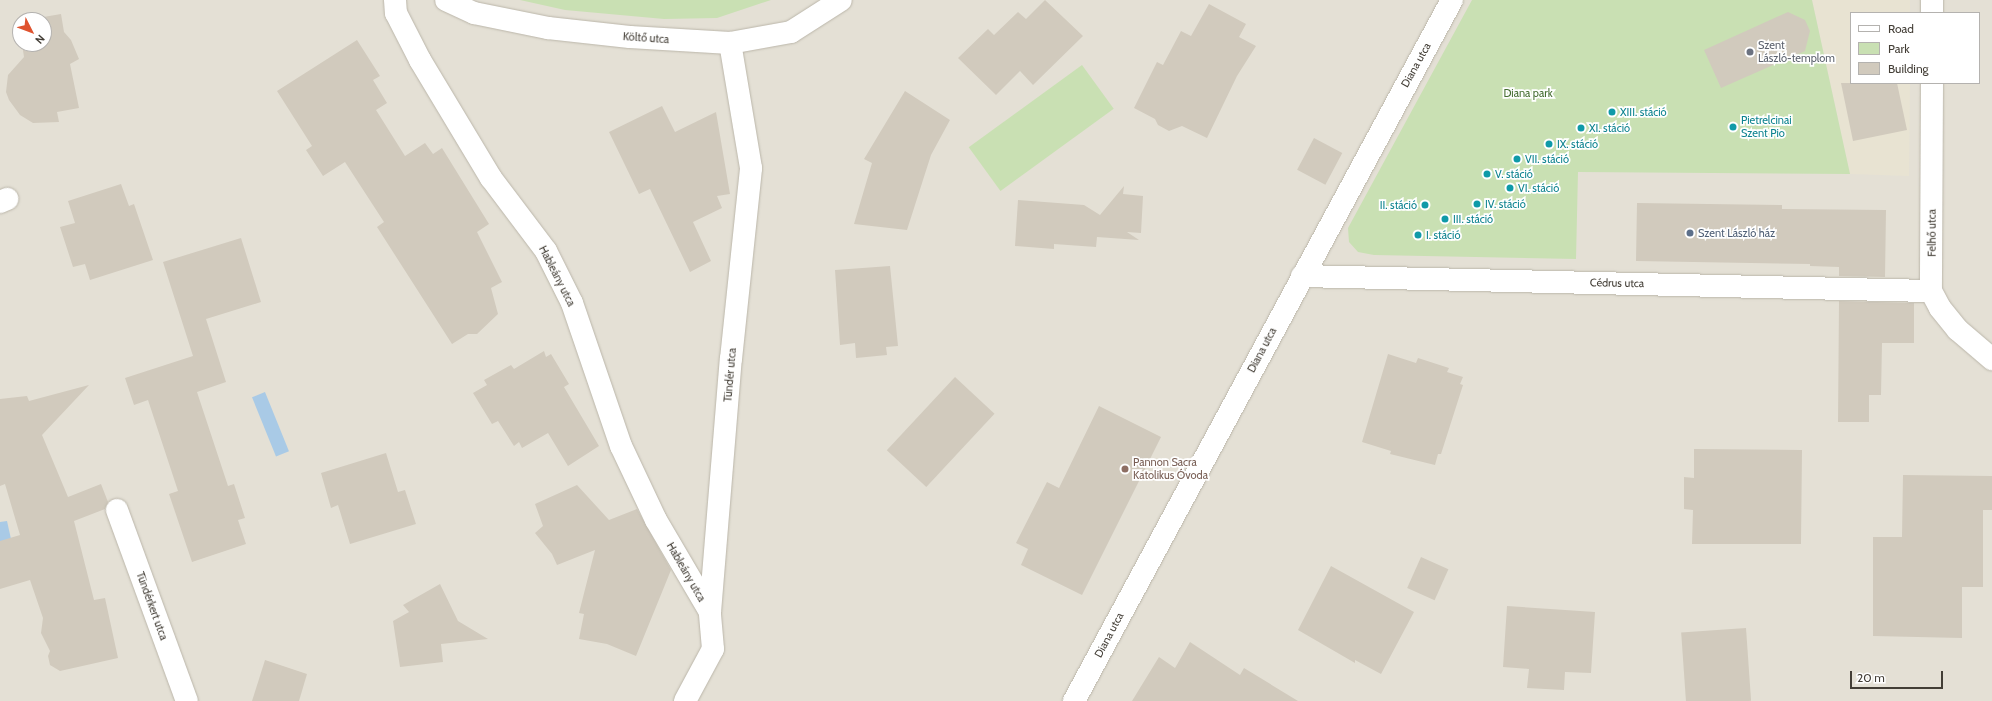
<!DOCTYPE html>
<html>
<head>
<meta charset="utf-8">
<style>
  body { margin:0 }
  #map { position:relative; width:1992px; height:701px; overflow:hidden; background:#f1eee6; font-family:Cabin,sans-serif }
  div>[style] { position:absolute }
  .residential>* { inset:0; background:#e4e0d5 }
  .education>* { inset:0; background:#e8e3d2 }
  .green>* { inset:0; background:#c9e0b3; transform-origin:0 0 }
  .water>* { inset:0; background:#a9cae6; transform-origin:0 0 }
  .building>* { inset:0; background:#d1cabd; transform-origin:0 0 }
  .roads { filter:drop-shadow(0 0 1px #bbb6aa) drop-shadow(0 0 1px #bbb6aa) }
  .minor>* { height:22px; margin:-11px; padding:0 11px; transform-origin:11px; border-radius:11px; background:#fff }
  .dots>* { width:11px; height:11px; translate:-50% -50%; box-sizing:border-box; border:2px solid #fff; border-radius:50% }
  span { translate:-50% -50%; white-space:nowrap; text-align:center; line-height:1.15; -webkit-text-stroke:3.5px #fff; paint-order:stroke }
  .street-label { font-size:11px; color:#433e36 }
  .worship-label { font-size:11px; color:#5b616d }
  .left { translate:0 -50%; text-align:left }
  .park-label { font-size:11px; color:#446d31 }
  .culture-label { font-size:11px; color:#0d838f }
  .right { translate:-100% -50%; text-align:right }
  .service-label { font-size:11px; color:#4e5e75 }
  .education-label { font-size:11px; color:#785e54 }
  .legend { position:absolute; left:1850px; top:12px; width:130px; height:72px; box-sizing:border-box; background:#fff; border:1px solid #b4b2af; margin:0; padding:5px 7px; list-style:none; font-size:12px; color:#433e36 }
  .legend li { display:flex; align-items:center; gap:8px; height:20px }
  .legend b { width:20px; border:1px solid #b4b2af }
  .north { position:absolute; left:12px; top:12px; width:40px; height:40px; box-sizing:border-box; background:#fff; border:1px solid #b4b2af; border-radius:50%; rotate:132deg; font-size:11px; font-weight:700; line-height:16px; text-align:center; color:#433e36 }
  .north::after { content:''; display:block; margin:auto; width:14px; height:18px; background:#df532f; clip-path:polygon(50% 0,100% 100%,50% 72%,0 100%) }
  .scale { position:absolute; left:1850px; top:671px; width:93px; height:18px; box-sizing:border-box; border:2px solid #433e36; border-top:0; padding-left:5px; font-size:12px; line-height:14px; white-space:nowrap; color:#433e36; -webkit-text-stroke:3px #fff; paint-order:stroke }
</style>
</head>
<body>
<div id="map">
  <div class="residential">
    <i style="clip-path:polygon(evenodd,0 0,1992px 0,1992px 701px,0 701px,0 0,1851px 13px,1979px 13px,1979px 83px,1851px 83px,1851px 13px,0 0,20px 20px,44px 20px,44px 44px,20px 44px,20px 20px)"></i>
  </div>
  <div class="education">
    <i style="clip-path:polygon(1812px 0,1910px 0,1910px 13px,1851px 13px,1851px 83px,1910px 83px,1909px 176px,1850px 174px)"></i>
  </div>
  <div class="green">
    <i style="clip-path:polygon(520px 0,771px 0,717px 18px,664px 19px,565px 10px)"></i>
    <i style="clip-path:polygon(1472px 0,1812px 0,1850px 174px,1578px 172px,1576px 259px,1374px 255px,1358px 252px,1349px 242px,1348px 228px)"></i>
    <i style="left:1082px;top:65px;width:54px;height:140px;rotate:54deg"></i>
  </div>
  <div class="water">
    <i style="left:265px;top:392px;width:64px;height:14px;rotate:68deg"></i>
    <i style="clip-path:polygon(7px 521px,11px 539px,0 542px,0 522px)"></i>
  </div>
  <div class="building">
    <i style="clip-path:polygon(1045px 0,1083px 36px,1033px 85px,1020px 71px,996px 95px,958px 58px,988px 29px,994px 35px,1018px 12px,1026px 19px)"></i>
    <i style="clip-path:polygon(1209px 4px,1246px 24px,1239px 37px,1256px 46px,1237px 76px,1207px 138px,1182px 126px,1169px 131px,1158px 125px,1155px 119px,1134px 108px,1157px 62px,1163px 65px,1181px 31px,1191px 36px)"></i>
    <i style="clip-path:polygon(1788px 12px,1805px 20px,1810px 31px,1805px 51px,1721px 88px,1704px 50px)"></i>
    <i style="clip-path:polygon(61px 14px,64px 32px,71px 40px,79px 59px,70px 64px,79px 108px,57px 112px,59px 122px,33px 123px,20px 115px,9px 100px,6px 92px,8px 75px,24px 57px,22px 44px,44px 44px,44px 20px,26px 20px)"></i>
    <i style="clip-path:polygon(357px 40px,380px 76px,373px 80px,387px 103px,376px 110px,405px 156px,425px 143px,433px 154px,442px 148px,489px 224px,477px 232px,502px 282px,491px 288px,498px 314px,477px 334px,468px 334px,452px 344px,377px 227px,384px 222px,345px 162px,323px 176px,306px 150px,312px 146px,277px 91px)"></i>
    <i style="clip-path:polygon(1841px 83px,1897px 83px,1907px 130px,1853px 141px)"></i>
    <i style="clip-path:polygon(905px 91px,950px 120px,931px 155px,907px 230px,854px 224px,872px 163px,864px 159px)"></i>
    <i style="clip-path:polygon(662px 106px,675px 132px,716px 112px,730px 194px,717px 196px,722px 208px,693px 222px,711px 261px,690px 272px,650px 189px,639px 194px,609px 132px)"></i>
    <i style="left:1314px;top:138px;width:32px;height:36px;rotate:28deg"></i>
    <i style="clip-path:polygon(121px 184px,129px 206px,134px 204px,153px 260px,90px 280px,85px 264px,73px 267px,60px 227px,75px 223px,68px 201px)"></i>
    <i style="clip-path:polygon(1124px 186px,1123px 194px,1143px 196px,1141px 233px,1127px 232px,1139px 240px,1097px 237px,1096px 247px,1054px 244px,1054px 249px,1015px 246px,1018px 200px,1084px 205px,1100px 215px)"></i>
    <i style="clip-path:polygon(1637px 203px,1782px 205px,1782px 209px,1886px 210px,1885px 277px,1839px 276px,1839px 267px,1810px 266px,1810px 264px,1636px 261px)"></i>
    <i style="clip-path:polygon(241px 238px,261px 302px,206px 319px,226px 382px,197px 392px,228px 486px,234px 484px,245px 518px,238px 520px,246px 544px,192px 562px,169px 494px,178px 491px,148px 400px,134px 405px,125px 378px,193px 356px,163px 262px)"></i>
    <i style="clip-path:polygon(890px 266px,898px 346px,886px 347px,887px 355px,856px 358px,855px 343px,840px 345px,835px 270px)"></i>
    <i style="clip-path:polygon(1839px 301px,1914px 303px,1914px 343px,1882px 343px,1881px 395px,1869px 395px,1869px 422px,1838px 422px)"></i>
    <i style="clip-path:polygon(544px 351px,546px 357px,551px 354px,569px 384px,564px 387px,599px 446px,568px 466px,548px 433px,522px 448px,519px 442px,514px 446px,498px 421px,492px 424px,473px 393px,487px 385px,484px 380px,511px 365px,514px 369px)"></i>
    <i style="clip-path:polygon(1388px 354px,1416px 363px,1418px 358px,1449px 368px,1447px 372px,1463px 377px,1460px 384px,1463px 385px,1441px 454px,1438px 454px,1435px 465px,1390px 454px,1391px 451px,1362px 442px)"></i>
    <i style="left:955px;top:377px;width:54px;height:100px;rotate:43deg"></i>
    <i style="clip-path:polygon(89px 385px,42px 435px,68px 497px,101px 484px,108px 502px,105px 509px,74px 521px,94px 600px,105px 598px,118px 658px,60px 671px,50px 665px,48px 656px,50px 651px,41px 633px,43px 618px,30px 580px,0 589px,0 541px,20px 535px,5px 484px,0 486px,0 399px,27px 396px,29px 401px)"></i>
    <i style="clip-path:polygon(1099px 406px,1161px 437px,1082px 595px,1021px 565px,1028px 549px,1016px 543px,1047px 482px,1059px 488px)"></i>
    <i style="clip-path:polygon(1694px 449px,1802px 450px,1801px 544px,1692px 544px,1693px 510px,1684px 509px,1684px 477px,1694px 478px)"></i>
    <i style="clip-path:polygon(386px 453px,398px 492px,405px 490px,416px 524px,350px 544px,338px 505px,331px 508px,321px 473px)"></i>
    <i style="clip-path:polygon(1903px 475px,1992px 476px,1992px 510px,1983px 510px,1983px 587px,1962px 587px,1962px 638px,1873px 636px,1873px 537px,1902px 537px)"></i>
    <i style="clip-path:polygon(577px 485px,609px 520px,637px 509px,671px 570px,636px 656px,607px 644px,579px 639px,584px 614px,579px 613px,595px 550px,557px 565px,552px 554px,535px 533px,543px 526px,535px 504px)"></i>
    <i style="left:1421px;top:557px;width:30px;height:34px;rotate:24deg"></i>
    <i style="clip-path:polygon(1331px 566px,1414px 612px,1381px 674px,1355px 660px,1355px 663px,1298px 630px)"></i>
    <i style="clip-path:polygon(440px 584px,458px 621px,488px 639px,441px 644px,443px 662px,400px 667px,393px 621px,409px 612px,403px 605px)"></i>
    <i style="clip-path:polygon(1507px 606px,1595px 612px,1591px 673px,1565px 672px,1564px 690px,1527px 688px,1529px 669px,1503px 667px)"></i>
    <i style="left:1746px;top:628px;width:73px;height:65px;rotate:86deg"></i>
    <i style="clip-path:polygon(1190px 642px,1240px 675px,1244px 668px,1298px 701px,1132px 701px,1159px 657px,1175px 668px)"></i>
    <i style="clip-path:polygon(265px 660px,307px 674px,299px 701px,252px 701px)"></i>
  </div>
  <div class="roads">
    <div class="minor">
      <i style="left:395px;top:0;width:13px;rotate:86deg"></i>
      <i style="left:396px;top:13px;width:53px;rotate:62.9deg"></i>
      <i style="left:420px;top:60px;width:138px;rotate:59deg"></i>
      <i style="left:491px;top:178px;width:91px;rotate:53deg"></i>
      <i style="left:546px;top:251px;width:58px;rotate:63.4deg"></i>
      <i style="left:572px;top:303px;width:151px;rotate:71.1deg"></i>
      <i style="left:621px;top:446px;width:82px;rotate:64.7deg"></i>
      <i style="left:656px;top:520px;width:107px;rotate:59.6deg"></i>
      <i style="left:446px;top:0;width:31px;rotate:25deg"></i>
      <i style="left:474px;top:13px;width:76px;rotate:11.5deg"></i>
      <i style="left:548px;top:28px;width:82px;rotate:6.3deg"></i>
      <i style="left:630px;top:37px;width:100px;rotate:3.4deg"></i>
      <i style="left:730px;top:43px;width:62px;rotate:-10.2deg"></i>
      <i style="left:791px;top:32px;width:59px;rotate:-32.6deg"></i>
      <i style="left:1932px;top:13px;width:13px;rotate:-90deg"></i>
      <i style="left:1932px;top:83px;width:208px;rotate:90.3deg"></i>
      <i style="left:1931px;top:291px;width:19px;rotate:62deg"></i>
      <i style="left:1940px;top:308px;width:28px;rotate:51deg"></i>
      <i style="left:1958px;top:330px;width:45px;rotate:40.5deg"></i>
      <i style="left:0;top:202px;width:8px;rotate:-23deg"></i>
      <i style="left:1302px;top:276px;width:629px;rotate:1.37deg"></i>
      <i style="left:117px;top:510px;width:203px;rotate:69.9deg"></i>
      <i style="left:685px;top:701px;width:59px;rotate:-61.7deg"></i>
      <i style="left:713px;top:649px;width:37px;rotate:-95deg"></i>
      <i style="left:710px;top:612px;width:254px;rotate:-85.3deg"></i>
      <i style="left:731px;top:359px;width:192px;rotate:-84deg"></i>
      <i style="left:751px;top:168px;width:127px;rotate:-99.5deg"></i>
      <i style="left:1074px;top:701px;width:796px;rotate:-61.67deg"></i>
    </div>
  </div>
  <div class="dots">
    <i style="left:1750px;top:52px;background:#6b7280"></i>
    <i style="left:1612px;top:112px;background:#0f9aa8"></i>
    <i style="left:1733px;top:127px;background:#0f9aa8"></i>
    <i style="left:1581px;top:128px;background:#0f9aa8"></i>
    <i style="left:1549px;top:144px;background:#0f9aa8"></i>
    <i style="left:1517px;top:159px;background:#0f9aa8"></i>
    <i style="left:1487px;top:174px;background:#0f9aa8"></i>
    <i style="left:1510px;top:188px;background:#0f9aa8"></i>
    <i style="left:1477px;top:204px;background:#0f9aa8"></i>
    <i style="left:1425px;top:205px;background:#0f9aa8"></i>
    <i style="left:1445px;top:219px;background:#0f9aa8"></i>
    <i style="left:1690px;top:233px;background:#5c6f8a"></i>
    <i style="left:1418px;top:235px;background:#0f9aa8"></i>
    <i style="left:1125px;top:469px;background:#8d6e63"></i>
  </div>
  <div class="street-label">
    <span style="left:646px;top:38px;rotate:4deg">Költő utca</span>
    <span style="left:1416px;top:65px;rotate:-61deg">Diana utca</span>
    <span style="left:1932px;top:233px;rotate:-90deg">Felhő utca</span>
    <span style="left:557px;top:276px;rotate:63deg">Hableány utca</span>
    <span style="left:1617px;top:283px;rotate:1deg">Cédrus utca</span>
    <span style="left:1262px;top:350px;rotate:-62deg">Diana utca</span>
    <span style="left:730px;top:375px;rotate:-85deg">Tündér utca</span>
    <span style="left:686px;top:572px;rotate:60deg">Hableány utca</span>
    <span style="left:152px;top:606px;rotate:70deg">Tündérkert utca</span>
    <span style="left:1109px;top:635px;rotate:-62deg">Diana utca</span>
  </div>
  <div class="worship-label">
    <span class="left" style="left:1758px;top:52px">Szent<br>László-templom</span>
  </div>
  <div class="park-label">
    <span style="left:1528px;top:93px">Diana park</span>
  </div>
  <div class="culture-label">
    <span class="left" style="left:1620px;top:112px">XIII. stáció</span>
    <span class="left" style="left:1741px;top:127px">Pietrelcinai<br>Szent Pio</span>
    <span class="left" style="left:1589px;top:128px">XI. stáció</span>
    <span class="left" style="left:1557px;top:144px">IX. stáció</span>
    <span class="left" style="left:1525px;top:159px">VII. stáció</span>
    <span class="left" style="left:1495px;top:174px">V. stáció</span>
    <span class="left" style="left:1518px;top:188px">VI. stáció</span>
    <span class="left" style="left:1485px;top:204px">IV. stáció</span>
    <span class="right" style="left:1417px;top:205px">II. stáció</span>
    <span class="left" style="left:1453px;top:219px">III. stáció</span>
    <span class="left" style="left:1426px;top:235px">I. stáció</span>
  </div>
  <div class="service-label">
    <span class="left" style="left:1698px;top:233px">Szent László ház</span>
  </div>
  <div class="education-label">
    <span class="left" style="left:1133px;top:469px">Pannon Sacra<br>Katolikus Óvoda</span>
  </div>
  <ul class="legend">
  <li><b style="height:5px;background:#fff"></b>Road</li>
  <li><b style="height:11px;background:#c9e0b3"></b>Park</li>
  <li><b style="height:11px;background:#d1cabd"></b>Building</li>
  </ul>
  <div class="north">N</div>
  <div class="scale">20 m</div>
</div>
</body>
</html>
